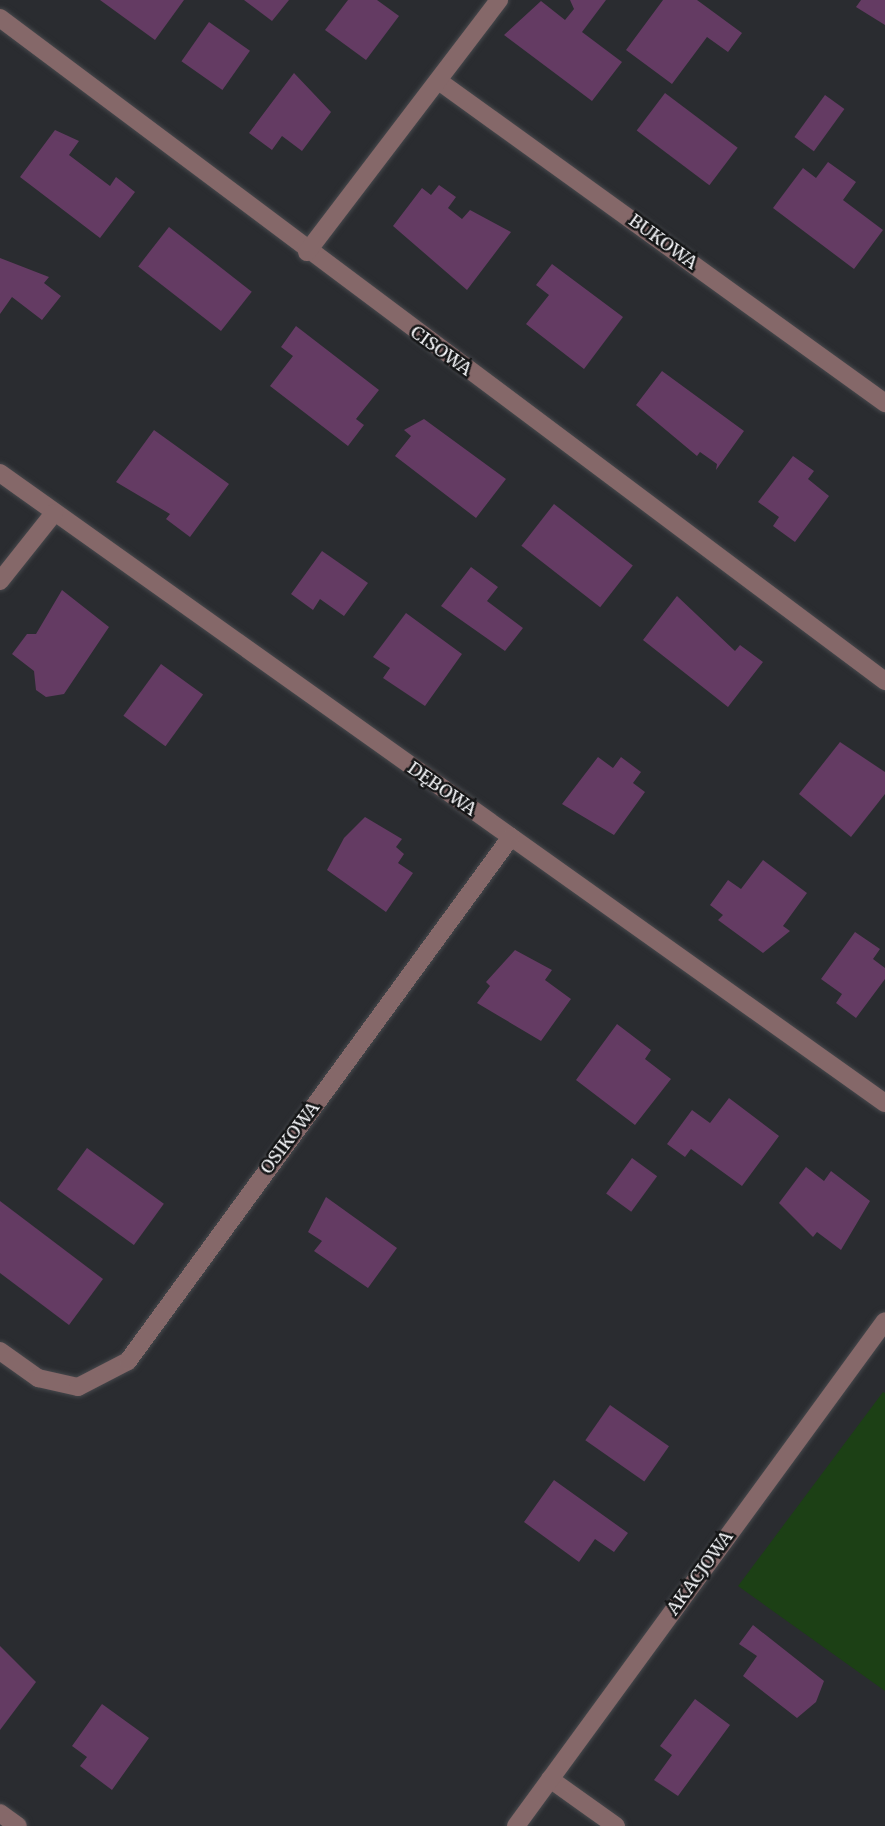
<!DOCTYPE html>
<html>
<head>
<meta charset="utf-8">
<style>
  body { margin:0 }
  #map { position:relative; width:885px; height:1826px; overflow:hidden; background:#2a2c30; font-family:Merriweather,serif }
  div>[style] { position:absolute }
  .green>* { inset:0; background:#1c4015 }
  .building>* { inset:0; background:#643b63; transform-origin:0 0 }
  .roads { filter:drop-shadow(0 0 2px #46484c) drop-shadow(0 0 2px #46484c) }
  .street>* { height:18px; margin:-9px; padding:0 9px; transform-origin:9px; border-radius:9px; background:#856869 }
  span { translate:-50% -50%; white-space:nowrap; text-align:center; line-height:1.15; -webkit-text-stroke:5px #141516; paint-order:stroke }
  .street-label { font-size:18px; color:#f3f4f7 }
</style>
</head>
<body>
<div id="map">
  <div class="green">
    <i style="clip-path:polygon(883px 1392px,885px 1393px,885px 1691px,738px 1586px)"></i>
  </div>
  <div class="building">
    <i style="clip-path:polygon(100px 0,184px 0,155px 40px)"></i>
    <i style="clip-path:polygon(244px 0,289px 0,272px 21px)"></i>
    <i style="clip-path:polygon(348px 0,377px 0,399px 16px,366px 60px,325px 30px)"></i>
    <i style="clip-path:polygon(570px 0,606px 0,582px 32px,622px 62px,592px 101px,504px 35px,541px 1px,565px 20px,574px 9px)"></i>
    <i style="clip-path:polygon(663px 0,697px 0,742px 33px,728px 52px,707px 37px,672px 84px,626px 50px)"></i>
    <i style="clip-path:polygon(861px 0,885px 0,885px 25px,856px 7px)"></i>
    <i style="left:209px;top:22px;width:50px;height:48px;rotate:35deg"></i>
    <i style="clip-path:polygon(294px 73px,331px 112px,302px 151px,282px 136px,272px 150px,249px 133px)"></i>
    <i style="left:665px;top:93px;width:91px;height:47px;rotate:37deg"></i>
    <i style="left:825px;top:95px;width:24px;height:52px;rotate:36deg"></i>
    <i style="clip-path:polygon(55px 130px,79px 141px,69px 155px,110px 186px,116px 177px,135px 192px,100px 238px,20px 177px)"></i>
    <i style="clip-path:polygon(828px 162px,856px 182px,843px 200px,883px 230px,854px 269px,773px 208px,803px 168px,816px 178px)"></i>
    <i style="clip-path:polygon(439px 185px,456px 197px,448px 208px,462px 219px,470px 210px,511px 232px,467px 290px,393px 226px,422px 188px,431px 195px)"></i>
    <i style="left:169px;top:227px;width:105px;height:50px;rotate:38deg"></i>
    <i style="clip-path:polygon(0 258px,49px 277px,44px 283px,61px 296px,42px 320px,12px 297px,0 314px)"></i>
    <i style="clip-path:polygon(552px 264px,623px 317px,584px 369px,526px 324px,549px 295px,536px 285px)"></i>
    <i style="clip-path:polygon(296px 326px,379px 390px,356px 419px,364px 425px,348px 446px,270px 386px,293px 356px,281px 347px)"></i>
    <i style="clip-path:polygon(662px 371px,744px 431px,716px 470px,717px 464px,700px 452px,697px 456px,636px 405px)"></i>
    <i style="clip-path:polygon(424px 419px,506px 479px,476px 518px,395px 456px,411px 436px,404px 430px)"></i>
    <i style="clip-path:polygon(154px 430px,229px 484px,190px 537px,166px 519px,170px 514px,116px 482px)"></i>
    <i style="clip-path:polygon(793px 456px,814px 471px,808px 479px,829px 496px,795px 542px,773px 526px,779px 517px,758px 502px)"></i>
    <i style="left:554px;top:504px;width:100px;height:53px;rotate:38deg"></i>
    <i style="clip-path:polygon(322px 551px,368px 583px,344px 616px,320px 599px,313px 610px,291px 594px)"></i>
    <i style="clip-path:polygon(471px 567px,498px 587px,487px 601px,523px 628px,505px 651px,441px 606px)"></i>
    <i style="clip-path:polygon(62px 590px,109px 627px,64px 694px,46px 697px,36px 690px,34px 671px,12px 654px,27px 634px,36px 634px)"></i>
    <i style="clip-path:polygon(677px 596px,735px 651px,740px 645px,763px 662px,728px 707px,643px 640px)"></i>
    <i style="clip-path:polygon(406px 613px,462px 654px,425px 706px,383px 678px,390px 668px,373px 657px)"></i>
    <i style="left:161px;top:664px;width:52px;height:64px;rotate:36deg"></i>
    <i style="clip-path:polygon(840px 742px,885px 772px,885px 794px,851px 837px,799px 794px)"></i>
    <i style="clip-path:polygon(598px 757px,613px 768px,621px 757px,641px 772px,633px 783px,645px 792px,614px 835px,562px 804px)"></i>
    <i style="clip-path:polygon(365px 817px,402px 839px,396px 847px,404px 854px,398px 863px,413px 873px,386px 912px,327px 870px,344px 838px)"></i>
    <i style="clip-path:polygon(763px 860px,807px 893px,783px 926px,790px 931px,763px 953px,718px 920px,723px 915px,710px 905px,728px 880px,741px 889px)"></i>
    <i style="clip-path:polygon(855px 932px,880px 949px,873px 959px,885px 968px,885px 979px,856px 1018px,836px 1003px,842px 994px,821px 979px)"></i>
    <i style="clip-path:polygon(515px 950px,552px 970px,545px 980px,571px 999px,541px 1041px,477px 1003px,490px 986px,486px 982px)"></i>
    <i style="clip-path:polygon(617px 1024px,651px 1050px,645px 1059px,671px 1079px,635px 1125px,576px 1080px)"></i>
    <i style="clip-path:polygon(729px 1098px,779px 1136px,742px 1186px,691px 1149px,685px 1157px,667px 1144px,692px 1110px,710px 1123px)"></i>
    <i style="left:87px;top:1148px;width:95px;height:51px;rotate:36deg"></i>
    <i style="left:632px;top:1158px;width:31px;height:44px;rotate:36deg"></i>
    <i style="clip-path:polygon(806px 1167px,824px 1181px,831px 1171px,870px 1201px,841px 1250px,817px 1232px,813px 1237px,779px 1203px)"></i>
    <i style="clip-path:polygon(326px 1197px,397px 1248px,368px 1288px,314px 1251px,322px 1241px,308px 1232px)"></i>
    <i style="clip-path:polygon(0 1201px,103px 1279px,69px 1325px,0 1273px)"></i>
    <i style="left:610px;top:1405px;width:72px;height:43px;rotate:35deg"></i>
    <i style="clip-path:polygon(554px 1480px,628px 1533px,614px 1552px,595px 1539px,579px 1562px,524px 1522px)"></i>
    <i style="clip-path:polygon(753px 1625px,824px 1681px,816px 1702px,797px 1718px,743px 1676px,757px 1656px,739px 1644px)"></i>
    <i style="clip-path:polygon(0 1646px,36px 1682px,0 1730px)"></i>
    <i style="clip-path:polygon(695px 1699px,730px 1725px,678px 1796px,654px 1780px,672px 1755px,660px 1746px)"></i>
    <i style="clip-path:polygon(102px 1704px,149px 1738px,112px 1790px,80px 1766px,87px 1757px,72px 1746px)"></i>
  </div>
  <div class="roads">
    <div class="street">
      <i style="left:0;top:18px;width:1106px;rotate:36.84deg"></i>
      <i style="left:440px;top:82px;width:549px;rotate:35.8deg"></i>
      <i style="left:307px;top:252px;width:317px;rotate:-52.7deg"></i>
      <i style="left:0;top:473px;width:1086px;rotate:35.45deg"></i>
      <i style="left:0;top:581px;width:87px;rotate:-51.5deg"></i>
      <i style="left:0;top:1351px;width:47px;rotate:35.4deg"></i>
      <i style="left:38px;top:1378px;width:41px;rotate:12.7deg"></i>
      <i style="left:78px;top:1387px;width:56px;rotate:-27.5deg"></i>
      <i style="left:128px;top:1361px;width:649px;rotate:-53.84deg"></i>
      <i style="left:550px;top:1779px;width:81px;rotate:35.5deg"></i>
      <i style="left:0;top:1813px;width:22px;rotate:36deg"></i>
      <i style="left:516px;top:1826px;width:625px;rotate:-53.84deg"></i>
    </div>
  </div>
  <div class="street-label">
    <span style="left:663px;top:242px;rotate:36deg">BUKOWA</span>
    <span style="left:441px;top:351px;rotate:36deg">CISOWA</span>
    <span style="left:442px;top:789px;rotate:35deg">DĘBOWA</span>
    <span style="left:290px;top:1138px;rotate:-53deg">OSIKOWA</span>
    <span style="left:700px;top:1573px;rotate:-54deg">AKACJOWA</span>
  </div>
</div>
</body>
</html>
